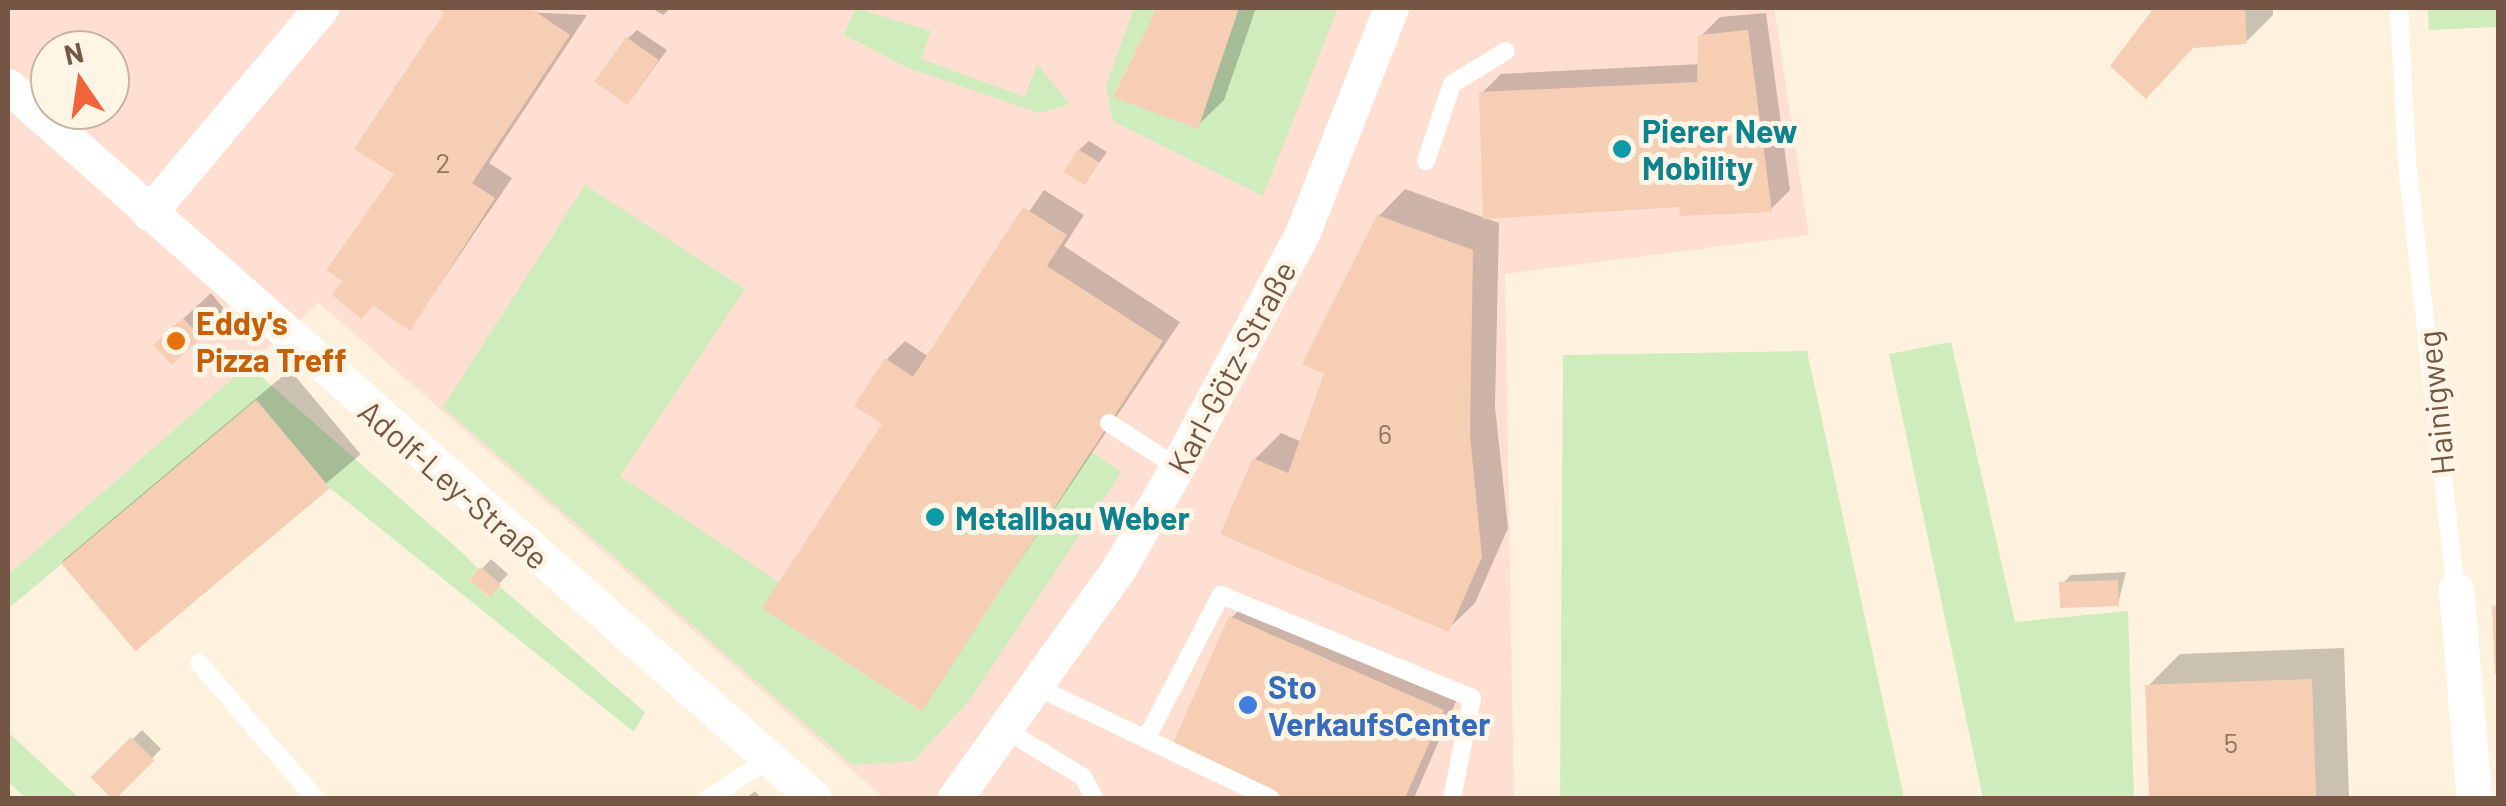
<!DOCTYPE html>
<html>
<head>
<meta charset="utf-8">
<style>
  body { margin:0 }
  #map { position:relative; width:2506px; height:806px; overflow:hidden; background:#fef2de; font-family:Barlow,sans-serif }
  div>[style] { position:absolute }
  .commercial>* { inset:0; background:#ffdfd1 }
  .green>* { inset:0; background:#cfecbc }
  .shadow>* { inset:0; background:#0003; transform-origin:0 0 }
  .building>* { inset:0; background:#f5ceb4; transform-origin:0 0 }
  .lane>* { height:18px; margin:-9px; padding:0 9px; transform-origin:9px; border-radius:9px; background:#fff }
  .street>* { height:35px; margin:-17.5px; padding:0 17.5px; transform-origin:17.5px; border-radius:17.5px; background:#fff }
  .dots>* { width:28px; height:28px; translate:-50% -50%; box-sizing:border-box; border:5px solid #fff5e6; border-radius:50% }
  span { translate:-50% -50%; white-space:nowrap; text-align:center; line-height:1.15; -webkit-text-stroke:10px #fff5e6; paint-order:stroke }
  .number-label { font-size:28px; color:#957461 }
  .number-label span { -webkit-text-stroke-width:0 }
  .culture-label { font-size:32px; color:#0d838f; font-weight:700 }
  .left { translate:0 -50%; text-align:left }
  .food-label { font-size:32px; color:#c56008; font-weight:700 }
  .street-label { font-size:32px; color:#755645 }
  .shop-label { font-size:32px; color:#366cbe; font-weight:700 }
  .frame { position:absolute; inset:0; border:10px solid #755645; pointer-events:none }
  .north { position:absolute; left:30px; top:30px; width:100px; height:100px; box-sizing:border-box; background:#fff5e6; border:2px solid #c8b5a6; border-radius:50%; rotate:347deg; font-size:28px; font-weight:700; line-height:40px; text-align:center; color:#755645 }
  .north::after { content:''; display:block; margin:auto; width:35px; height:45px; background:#f1643a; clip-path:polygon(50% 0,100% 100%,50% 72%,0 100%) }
</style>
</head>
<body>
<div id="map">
  <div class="commercial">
    <i style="clip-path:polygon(evenodd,8px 8px,1774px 8px,1809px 235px,1505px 274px,1514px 798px,884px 798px,319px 303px,8px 575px,8px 8px,50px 50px,110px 50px,110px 110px,50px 110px,50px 50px)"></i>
  </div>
  <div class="green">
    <i style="clip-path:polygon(855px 8px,931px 31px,921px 59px,1025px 97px,1037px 64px,1070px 104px,1039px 113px,908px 68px,844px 35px)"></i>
    <i style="clip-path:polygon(1134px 8px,1157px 8px,1113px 96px,1198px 129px,1239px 8px,1338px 8px,1263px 196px,1113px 121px,1106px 86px)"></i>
    <i style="clip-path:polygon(2428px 8px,2498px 8px,2498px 27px,2429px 30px)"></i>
    <i style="clip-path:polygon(585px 185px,745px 289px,620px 476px,779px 582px,762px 608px,921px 711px,1091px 452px,1122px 472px,968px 702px,914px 761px,852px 765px,443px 407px)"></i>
    <i style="clip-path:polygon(1951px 342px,2015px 622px,2128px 611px,2134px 798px,1983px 798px,1889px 354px)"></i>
    <i style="clip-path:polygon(1807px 351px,1904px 798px,1560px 798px,1563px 355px)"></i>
    <i style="clip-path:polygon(248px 365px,466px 556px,478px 569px,469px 580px,489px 597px,499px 586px,645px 712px,634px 732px,330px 488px,257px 400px,8px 609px,8px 575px)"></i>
    <i style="clip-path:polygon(8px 732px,79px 798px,26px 798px,8px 782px)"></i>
  </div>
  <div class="shadow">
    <i style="clip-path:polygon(441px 8px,587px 15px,489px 163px,512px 178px,410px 328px,346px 280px,395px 172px,448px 12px)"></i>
    <i style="clip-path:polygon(651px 8px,671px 8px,663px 15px)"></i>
    <i style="clip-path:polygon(1159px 8px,1256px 8px,1224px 100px,1197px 126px,1116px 95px)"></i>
    <i style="clip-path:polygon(2157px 8px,2273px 8px,2273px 15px,2246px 42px,2157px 19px)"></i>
    <i style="clip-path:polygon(1766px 13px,1790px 190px,1771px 209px,1681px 204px,1482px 93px,1501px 74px,1700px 64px,1701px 36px,1720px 17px)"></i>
    <i style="clip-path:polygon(637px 30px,667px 50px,629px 102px,627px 39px)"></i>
    <i style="clip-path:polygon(1089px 141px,1107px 152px,1084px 183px,1079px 150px)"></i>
    <i style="clip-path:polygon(1405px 189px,1499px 223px,1495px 407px,1508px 528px,1475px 603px,1448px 629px,1255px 459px,1281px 433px,1302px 442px,1379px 216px)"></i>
    <i style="clip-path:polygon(1044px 190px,1084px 215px,1064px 246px,1180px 322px,921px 708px,886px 360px,905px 341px,929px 357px)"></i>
    <i style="clip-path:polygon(211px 293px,225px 310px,199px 336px,155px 345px)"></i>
    <i style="left:290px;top:370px;width:110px;height:297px;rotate:50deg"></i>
    <i style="clip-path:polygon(491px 559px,508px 574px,498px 585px,472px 580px)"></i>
    <i style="clip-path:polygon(2126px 572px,2118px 604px,2062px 584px,2071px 575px)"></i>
    <i style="clip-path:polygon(1250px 599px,1461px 690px,1414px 798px,1293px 798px,1174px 747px,1231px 618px)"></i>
    <i style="clip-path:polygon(2344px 648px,2349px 798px,2151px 798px,2147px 687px,2180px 654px)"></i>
    <i style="left:142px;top:730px;width:27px;height:66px;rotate:45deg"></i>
    <i style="clip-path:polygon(755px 791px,761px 798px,746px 798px)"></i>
  </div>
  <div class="building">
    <i style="clip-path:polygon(437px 8px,530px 8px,570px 35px,472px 183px,495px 198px,410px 331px,373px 305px,362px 319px,332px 295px,342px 281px,326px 270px,394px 174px,354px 149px,444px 13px)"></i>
    <i style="clip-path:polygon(1157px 8px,1239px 8px,1198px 129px,1113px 97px)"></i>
    <i style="clip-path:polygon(2154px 8px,2245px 8px,2247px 44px,2193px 48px,2146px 99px,2110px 66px)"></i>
    <i style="clip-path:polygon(1748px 30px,1772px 212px,1680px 216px,1679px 207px,1483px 219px,1479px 92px,1697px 82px,1698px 35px)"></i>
    <i style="left:626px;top:37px;width:40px;height:55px;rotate:35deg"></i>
    <i style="left:1078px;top:149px;width:25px;height:27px;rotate:32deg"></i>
    <i style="clip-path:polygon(1023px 207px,1067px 235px,1047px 266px,1163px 341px,922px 711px,762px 608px,882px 424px,854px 406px,885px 358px,913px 377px)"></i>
    <i style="clip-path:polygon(1377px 215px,1473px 250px,1470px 435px,1482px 557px,1449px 632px,1220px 534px,1253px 458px,1288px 473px,1324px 374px,1302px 364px)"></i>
    <i style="left:183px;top:318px;width:27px;height:40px;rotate:48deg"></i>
    <i style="left:256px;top:400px;width:115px;height:254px;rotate:50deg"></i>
    <i style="left:480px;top:567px;width:27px;height:17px;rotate:39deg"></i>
    <i style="left:2118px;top:580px;width:26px;height:59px;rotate:88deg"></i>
    <i style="clip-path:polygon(2498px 605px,2498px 674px,2495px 674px,2492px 606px)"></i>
    <i style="clip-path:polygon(1229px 616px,1444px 710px,1405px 798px,1287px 798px,1171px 748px)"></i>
    <i style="left:2312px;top:679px;width:119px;height:167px;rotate:88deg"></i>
    <i style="left:131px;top:737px;width:33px;height:57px;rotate:45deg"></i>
  </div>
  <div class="lane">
    <i style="left:2399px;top:8px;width:154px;rotate:87deg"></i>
    <i style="left:2407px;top:162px;width:430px;rotate:83.5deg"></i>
    <i style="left:1426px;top:161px;width:81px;rotate:-71.3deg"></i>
    <i style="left:1452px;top:84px;width:63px;rotate:-31.4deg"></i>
    <i style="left:1109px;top:423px;width:81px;rotate:32.9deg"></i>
    <i style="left:199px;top:663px;width:178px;rotate:49.3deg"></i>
    <i style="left:1037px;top:687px;width:258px;rotate:25.5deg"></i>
    <i style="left:1006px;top:730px;width:90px;rotate:31.4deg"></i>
    <i style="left:1083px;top:777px;width:24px;rotate:62deg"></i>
    <i style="left:1147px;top:737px;width:160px;rotate:-62.5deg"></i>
    <i style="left:1221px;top:595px;width:271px;rotate:22.3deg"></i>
    <i style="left:1472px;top:698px;width:102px;rotate:101.3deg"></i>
    <i style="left:709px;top:798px;width:72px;rotate:-33deg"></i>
  </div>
  <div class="street">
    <i style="left:8px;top:86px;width:1075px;rotate:41.46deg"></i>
    <i style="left:149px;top:213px;width:268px;rotate:-50deg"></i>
    <i style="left:2456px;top:589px;width:210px;rotate:85.1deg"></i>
    <i style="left:955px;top:798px;width:282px;rotate:-54.5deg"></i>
    <i style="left:1119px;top:568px;width:116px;rotate:-60.1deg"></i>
    <i style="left:1177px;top:467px;width:264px;rotate:-61.8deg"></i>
    <i style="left:1302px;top:234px;width:243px;rotate:-68.5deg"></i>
  </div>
  <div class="dots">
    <i style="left:1622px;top:149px;background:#0f9aa8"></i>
    <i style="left:176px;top:341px;background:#e8710a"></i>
    <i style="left:935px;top:517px;background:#0f9aa8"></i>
    <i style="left:1248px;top:705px;background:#3f7fe0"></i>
  </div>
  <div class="number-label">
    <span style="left:443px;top:162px">2</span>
    <span style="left:1385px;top:433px">6</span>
    <span style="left:2231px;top:742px">5</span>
  </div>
  <div class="culture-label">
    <span class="left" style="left:1642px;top:149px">Pierer New<br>Mobility</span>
    <span class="left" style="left:955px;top:517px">Metallbau Weber</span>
  </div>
  <div class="food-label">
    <span class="left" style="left:196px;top:341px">Eddy's<br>Pizza Treff</span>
  </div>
  <div class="street-label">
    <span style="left:1231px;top:367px;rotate:-62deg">Karl-Götz-Straße</span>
    <span style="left:2435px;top:403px;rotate:-96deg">Hainigweg</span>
    <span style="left:454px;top:484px;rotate:41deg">Adolf-Ley-Straße</span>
  </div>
  <div class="shop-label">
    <span class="left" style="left:1268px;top:705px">Sto<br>VerkaufsCenter</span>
  </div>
  <div class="frame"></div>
  <div class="north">N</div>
</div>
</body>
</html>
